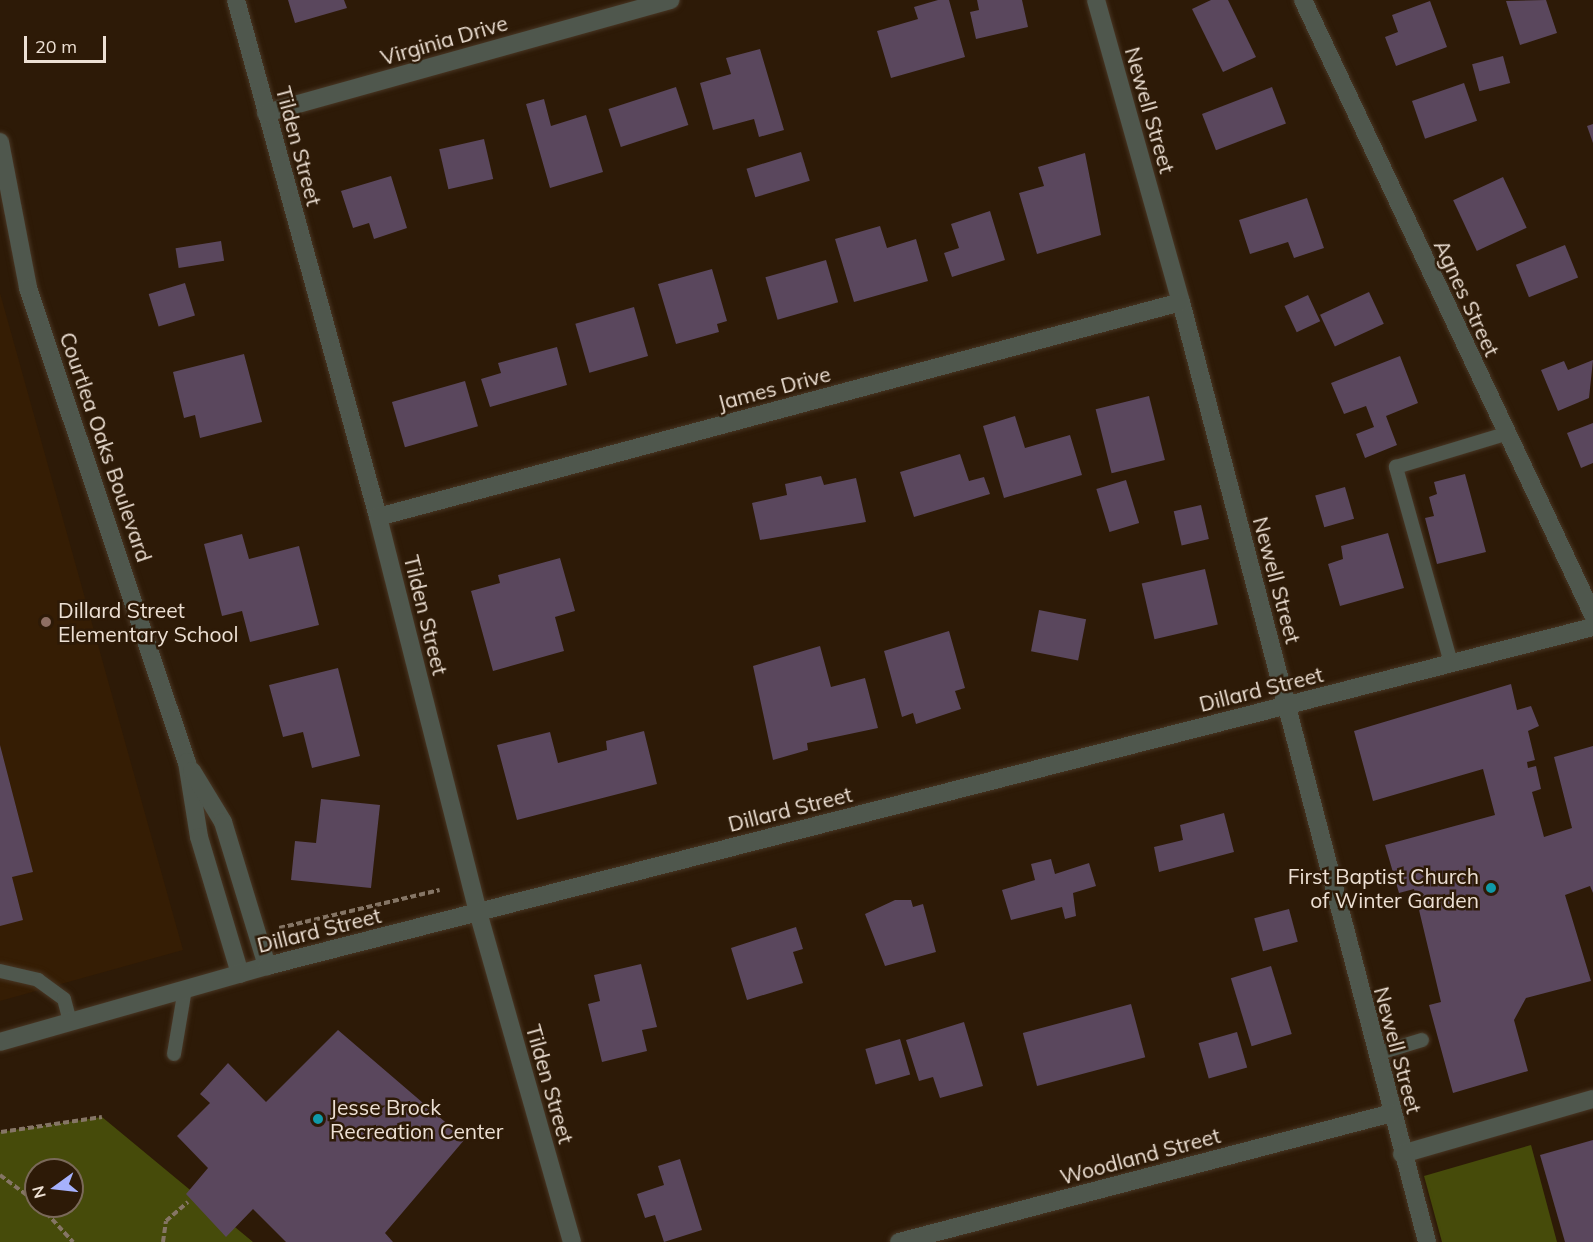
<!DOCTYPE html>
<html>
<head>
<meta charset="utf-8">
<style>
  body { margin:0 }
  #map { position:relative; width:1593px; height:1242px; overflow:hidden; background:#2d1a07; font-family:Mulish,sans-serif }
  div>[style] { position:absolute }
  .built>* { inset:0; background:#351d04 }
  .green>* { inset:0; background:#464b0a }
  .building>* { inset:0; background:#5a475d; transform-origin:0 0 }
  .path>* { height:4px; margin-top:-2px; transform-origin:0; background:repeating-linear-gradient(90deg,#857565 0 6px,transparent 0 9px) }
  .roads { filter:drop-shadow(0 0 2px #483624) drop-shadow(0 0 2px #483624) }
  .lane>* { height:14px; margin:-7px; padding:0 7px; transform-origin:7px; border-radius:7px; background:#4f574d }
  .street>* { height:18px; margin:-9px; padding:0 9px; transform-origin:9px; border-radius:9px; background:#4f574d }
  .dots>* { width:16px; height:16px; translate:-50% -50%; box-sizing:border-box; border:3px solid #2d1a07; border-radius:50% }
  span { translate:-50% -50%; white-space:nowrap; text-align:center; line-height:1.15; -webkit-text-stroke:5px #2d1a07; paint-order:stroke }
  .street-label { font-size:21px; color:#ede0d4 }
  .poi-label { font-size:21px; color:#ede0d4 }
  .left { translate:0 -50%; text-align:left }
  .right { translate:-100% -50%; text-align:right }
  .north { position:absolute; left:24px; top:1158px; width:60px; height:60px; box-sizing:border-box; background:#2d1a07; border:2px solid #7a6959; border-radius:50%; rotate:255deg; font-size:16px; font-weight:700; line-height:24px; text-align:center; color:#ede0d4 }
  .north::after { content:''; display:block; margin:auto; width:21px; height:27px; background:#a6b1fc; clip-path:polygon(50% 0,100% 100%,50% 72%,0 100%) }
  .scale { position:absolute; left:24px; top:36px; width:82px; height:27px; box-sizing:border-box; border:3px solid #ede0d4; border-top:0; padding-left:8px; font-size:18px; line-height:21px; white-space:nowrap; color:#ede0d4; -webkit-text-stroke:4px #2d1a07; paint-order:stroke }
</style>
</head>
<body>
<div id="map">
  <div class="built">
    <i style="clip-path:polygon(0 293px,183px 950px,0 1001px)"></i>
  </div>
  <div class="green">
    <i style="clip-path:polygon(evenodd,102px 1117px,253px 1242px,0 1242px,0 1132px,102px 1117px,36px 1170px,72px 1170px,72px 1206px,36px 1206px,36px 1170px)"></i>
    <i style="clip-path:polygon(1531px 1145px,1557px 1242px,1442px 1242px,1424px 1176px)"></i>
  </div>
  <div class="building">
    <i style="clip-path:polygon(288px 0,344px 0,347px 8px,295px 23px)"></i>
    <i style="clip-path:polygon(938px 0,949px 0,965px 57px,891px 78px,877px 31px,918px 19px,914px 7px)"></i>
    <i style="clip-path:polygon(977px 0,1022px 0,1028px 27px,976px 39px,970px 12px,979px 10px)"></i>
    <i style="clip-path:polygon(1211px 0,1228px 0,1256px 57px,1223px 72px,1192px 9px)"></i>
    <i style="clip-path:polygon(1546px 0,1557px 33px,1520px 45px,1506px 1px)"></i>
    <i style="clip-path:polygon(1430px 1px,1447px 47px,1396px 66px,1385px 37px,1398px 32px,1392px 15px)"></i>
    <i style="clip-path:polygon(760px 49px,784px 130px,759px 137px,754px 119px,713px 130px,700px 83px,731px 74px,726px 58px)"></i>
    <i style="left:1503px;top:56px;width:28px;height:32px;rotate:75deg"></i>
    <i style="left:1464px;top:83px;width:40px;height:55px;rotate:71deg"></i>
    <i style="left:676px;top:87px;width:40px;height:71px;rotate:72deg"></i>
    <i style="left:1272px;top:87px;width:39px;height:75px;rotate:69deg"></i>
    <i style="clip-path:polygon(544px 99px,551px 126px,586px 115px,603px 172px,550px 188px,526px 104px)"></i>
    <i style="clip-path:polygon(1593px 124px,1593px 143px,1587px 126px)"></i>
    <i style="left:484px;top:139px;width:41px;height:46px;rotate:77deg"></i>
    <i style="left:801px;top:152px;width:30px;height:57px;rotate:73deg"></i>
    <i style="clip-path:polygon(1085px 153px,1101px 235px,1037px 254px,1019px 193px,1044px 186px,1038px 167px)"></i>
    <i style="clip-path:polygon(391px 176px,407px 228px,374px 239px,369px 223px,353px 228px,341px 191px)"></i>
    <i style="left:1503px;top:177px;width:56px;height:55px;rotate:65deg"></i>
    <i style="clip-path:polygon(1307px 198px,1324px 248px,1294px 258px,1288px 242px,1250px 254px,1239px 220px)"></i>
    <i style="clip-path:polygon(990px 211px,1005px 260px,952px 277px,944px 253px,959px 248px,951px 224px)"></i>
    <i style="clip-path:polygon(880px 226px,887px 248px,916px 239px,928px 281px,854px 302px,835px 239px)"></i>
    <i style="left:221px;top:241px;width:20px;height:46px;rotate:81deg"></i>
    <i style="left:1565px;top:245px;width:35px;height:53px;rotate:68deg"></i>
    <i style="left:826px;top:260px;width:44px;height:63px;rotate:74deg"></i>
    <i style="clip-path:polygon(712px 269px,727px 321px,717px 324px,719px 332px,676px 344px,658px 284px)"></i>
    <i style="left:185px;top:283px;width:34px;height:38px;rotate:73deg"></i>
    <i style="left:1369px;top:292px;width:35px;height:54px;rotate:65deg"></i>
    <i style="left:1308px;top:295px;width:29px;height:26px;rotate:65deg"></i>
    <i style="left:634px;top:307px;width:51px;height:61px;rotate:74deg"></i>
    <i style="clip-path:polygon(557px 347px,567px 385px,490px 407px,481px 379px,501px 373px,498px 363px)"></i>
    <i style="clip-path:polygon(244px 354px,262px 422px,200px 438px,195px 415px,184px 418px,173px 372px)"></i>
    <i style="clip-path:polygon(1400px 356px,1418px 403px,1386px 416px,1397px 445px,1365px 458px,1356px 434px,1374px 427px,1366px 406px,1344px 414px,1331px 383px)"></i>
    <i style="clip-path:polygon(1593px 360px,1589px 398px,1558px 411px,1541px 370px,1564px 361px,1568px 370px)"></i>
    <i style="left:465px;top:381px;width:47px;height:76px;rotate:74deg"></i>
    <i style="left:1149px;top:396px;width:66px;height:55px;rotate:76deg"></i>
    <i style="clip-path:polygon(1015px 416px,1025px 448px,1070px 435px,1082px 475px,1004px 498px,983px 426px)"></i>
    <i style="clip-path:polygon(1593px 423px,1593px 463px,1581px 468px,1567px 433px)"></i>
    <i style="clip-path:polygon(960px 454px,969px 481px,984px 477px,990px 494px,914px 517px,900px 472px)"></i>
    <i style="clip-path:polygon(1465px 474px,1486px 552px,1437px 564px,1425px 518px,1434px 516px,1429px 497px,1437px 494px,1434px 482px)"></i>
    <i style="clip-path:polygon(821px 476px,824px 485px,856px 478px,866px 522px,760px 540px,752px 503px,787px 495px,785px 484px)"></i>
    <i style="left:1126px;top:480px;width:45px;height:31px;rotate:73deg"></i>
    <i style="left:1345px;top:487px;width:33px;height:31px;rotate:74deg"></i>
    <i style="left:1201px;top:505px;width:35px;height:28px;rotate:77deg"></i>
    <i style="clip-path:polygon(1388px 533px,1404px 588px,1340px 606px,1328px 564px,1343px 559px,1341px 546px)"></i>
    <i style="clip-path:polygon(242px 534px,249px 559px,299px 546px,319px 625px,250px 642px,242px 611px,222px 616px,204px 544px)"></i>
    <i style="clip-path:polygon(560px 558px,575px 611px,555px 617px,564px 651px,493px 671px,471px 591px,500px 583px,498px 575px)"></i>
    <i style="left:1205px;top:569px;width:57px;height:65px;rotate:77deg"></i>
    <i style="left:1039px;top:610px;width:48px;height:42px;rotate:11deg"></i>
    <i style="clip-path:polygon(949px 631px,965px 688px,955px 691px,961px 709px,916px 724px,913px 713px,902px 717px,884px 651px)"></i>
    <i style="clip-path:polygon(820px 646px,831px 687px,865px 678px,878px 728px,807px 743px,808px 750px,773px 760px,753px 666px)"></i>
    <i style="clip-path:polygon(338px 668px,360px 756px,312px 768px,303px 732px,283px 737px,269px 685px)"></i>
    <i style="clip-path:polygon(1511px 684px,1517px 710px,1531px 706px,1539px 726px,1528px 731px,1535px 760px,1527px 762px,1528px 768px,1536px 766px,1541px 789px,1532px 792px,1544px 837px,1572px 828px,1554px 757px,1593px 746px,1593px 893px,1590px 886px,1565px 895px,1591px 981px,1526px 998px,1514px 1020px,1528px 1071px,1453px 1093px,1429px 1005px,1441px 1002px,1414px 889px,1399px 893px,1385px 845px,1495px 815px,1483px 769px,1373px 801px,1354px 731px)"></i>
    <i style="clip-path:polygon(644px 731px,657px 784px,517px 820px,497px 745px,550px 732px,558px 763px,607px 750px,606px 741px)"></i>
    <i style="clip-path:polygon(0 745px,33px 872px,12px 877px,23px 920px,0 926px)"></i>
    <i style="clip-path:polygon(321px 799px,380px 805px,371px 888px,291px 880px,295px 841px,316px 843px)"></i>
    <i style="clip-path:polygon(1224px 813px,1234px 852px,1159px 872px,1154px 847px,1183px 840px,1180px 825px)"></i>
    <i style="clip-path:polygon(1051px 859px,1055px 874px,1089px 863px,1096px 886px,1073px 893px,1076px 916px,1065px 919px,1062px 907px,1011px 920px,1002px 890px,1035px 880px,1031px 864px)"></i>
    <i style="clip-path:polygon(895px 900px,911px 900px,913px 907px,923px 904px,936px 952px,885px 966px,865px 914px)"></i>
    <i style="left:1289px;top:909px;width:34px;height:36px;rotate:75deg"></i>
    <i style="clip-path:polygon(796px 927px,803px 949px,793px 952px,803px 983px,747px 1000px,731px 948px)"></i>
    <i style="clip-path:polygon(641px 964px,657px 1027px,642px 1030px,647px 1051px,602px 1062px,588px 1004px,600px 1001px,594px 975px)"></i>
    <i style="left:1271px;top:966px;width:71px;height:42px;rotate:73deg"></i>
    <i style="left:1131px;top:1004px;width:55px;height:112px;rotate:75deg"></i>
    <i style="clip-path:polygon(964px 1022px,983px 1086px,940px 1098px,933px 1077px,919px 1081px,906px 1040px)"></i>
    <i style="clip-path:polygon(338px 1030px,465px 1139px,385px 1233px,393px 1242px,286px 1242px,253px 1209px,226px 1237px,186px 1194px,208px 1168px,177px 1136px,210px 1103px,200px 1094px,228px 1063px,266px 1102px)"></i>
    <i style="left:1237px;top:1032px;width:37px;height:40px;rotate:74deg"></i>
    <i style="left:900px;top:1039px;width:37px;height:36px;rotate:74deg"></i>
    <i style="clip-path:polygon(1593px 1140px,1593px 1242px,1565px 1242px,1540px 1155px)"></i>
    <i style="clip-path:polygon(680px 1159px,702px 1230px,664px 1242px,655px 1215px,645px 1218px,637px 1194px,664px 1185px,658px 1166px)"></i>
  </div>
  <div class="path">
    <i style="left:279px;top:928px;width:165px;rotate:-13.3deg"></i>
    <i style="left:1px;top:1132px;width:102px;rotate:-8.4deg"></i>
    <i style="left:0;top:1175px;width:45px;rotate:36.9deg"></i>
    <i style="left:40px;top:1206px;width:49px;rotate:47.5deg"></i>
    <i style="left:163px;top:1242px;width:21px;rotate:-82deg"></i>
    <i style="left:166px;top:1221px;width:29px;rotate:-41deg"></i>
  </div>
  <div class="roads">
    <div class="lane">
      <i style="left:1451px;top:663px;width:204px;rotate:-105.7deg"></i>
      <i style="left:1396px;top:467px;width:114px;rotate:-16.8deg"></i>
      <i style="left:0;top:971px;width:39px;rotate:13deg"></i>
      <i style="left:38px;top:980px;width:32px;rotate:36deg"></i>
      <i style="left:64px;top:999px;width:23px;rotate:75deg"></i>
      <i style="left:174px;top:1054px;width:66px;rotate:-80.4deg"></i>
      <i style="left:1376px;top:1054px;width:48px;rotate:-16.9deg"></i>
    </div>
    <div class="street">
      <i style="left:236px;top:0;width:536px;rotate:74.64deg"></i>
      <i style="left:378px;top:517px;width:407px;rotate:75.8deg"></i>
      <i style="left:478px;top:912px;width:343px;rotate:74.1deg"></i>
      <i style="left:1096px;top:0;width:314px;rotate:74.3deg"></i>
      <i style="left:1181px;top:302px;width:972px;rotate:75.33deg"></i>
      <i style="left:1303px;top:0;width:680px;rotate:64.75deg"></i>
      <i style="left:266px;top:113px;width:420px;rotate:-15.6deg"></i>
      <i style="left:0;top:142px;width:149px;rotate:79.1deg"></i>
      <i style="left:28px;top:288px;width:500px;rotate:71.5deg"></i>
      <i style="left:187px;top:762px;width:76px;rotate:80.9deg"></i>
      <i style="left:199px;top:837px;width:143px;rotate:73.3deg"></i>
      <i style="left:378px;top:517px;width:831px;rotate:-14.99deg"></i>
      <i style="left:192px;top:771px;width:60px;rotate:58.7deg"></i>
      <i style="left:223px;top:822px;width:151px;rotate:73deg"></i>
      <i style="left:0;top:1042px;width:278px;rotate:-15.9deg"></i>
      <i style="left:267px;top:966px;width:1369px;rotate:-14.34deg"></i>
      <i style="left:1402px;top:1154px;width:199px;rotate:-16.1deg"></i>
      <i style="left:899px;top:1242px;width:510px;rotate:-14.66deg"></i>
    </div>
  </div>
  <div class="dots">
    <i style="left:46px;top:622px;background:#8d6e63"></i>
    <i style="left:1491px;top:888px;background:#0f9aa8"></i>
    <i style="left:318px;top:1119px;background:#0f9aa8"></i>
  </div>
  <div class="street-label">
    <span style="left:444px;top:40px;rotate:-16deg">Virginia Drive</span>
    <span style="left:1150px;top:110px;rotate:74deg">Newell Street</span>
    <span style="left:299px;top:146px;rotate:75deg">Tilden Street</span>
    <span style="left:1467px;top:298px;rotate:65deg">Agnes Street</span>
    <span style="left:774px;top:388px;rotate:-15deg">James Drive</span>
    <span style="left:106px;top:447px;rotate:71deg">Courtlea Oaks Boulevard</span>
    <span style="left:1277px;top:580px;rotate:75deg">Newell Street</span>
    <span style="left:426px;top:615px;rotate:76deg">Tilden Street</span>
    <span style="left:1261px;top:689px;rotate:-14deg">Dillard Street</span>
    <span style="left:790px;top:809px;rotate:-14deg">Dillard Street</span>
    <span style="left:319px;top:930px;rotate:-14deg">Dillard Street</span>
    <span style="left:1398px;top:1050px;rotate:75deg">Newell Street</span>
    <span style="left:550px;top:1084px;rotate:74deg">Tilden Street</span>
    <span style="left:1140px;top:1156px;rotate:-15deg">Woodland Street</span>
  </div>
  <div class="poi-label">
    <span class="left" style="left:58px;top:622px">Dillard Street<br>Elementary School</span>
    <span class="right" style="left:1479px;top:888px">First Baptist Church<br>of Winter Garden</span>
    <span class="left" style="left:330px;top:1119px">Jesse Brock<br>Recreation Center</span>
  </div>
  <div class="north">N</div>
  <div class="scale">20 m</div>
</div>
</body>
</html>
